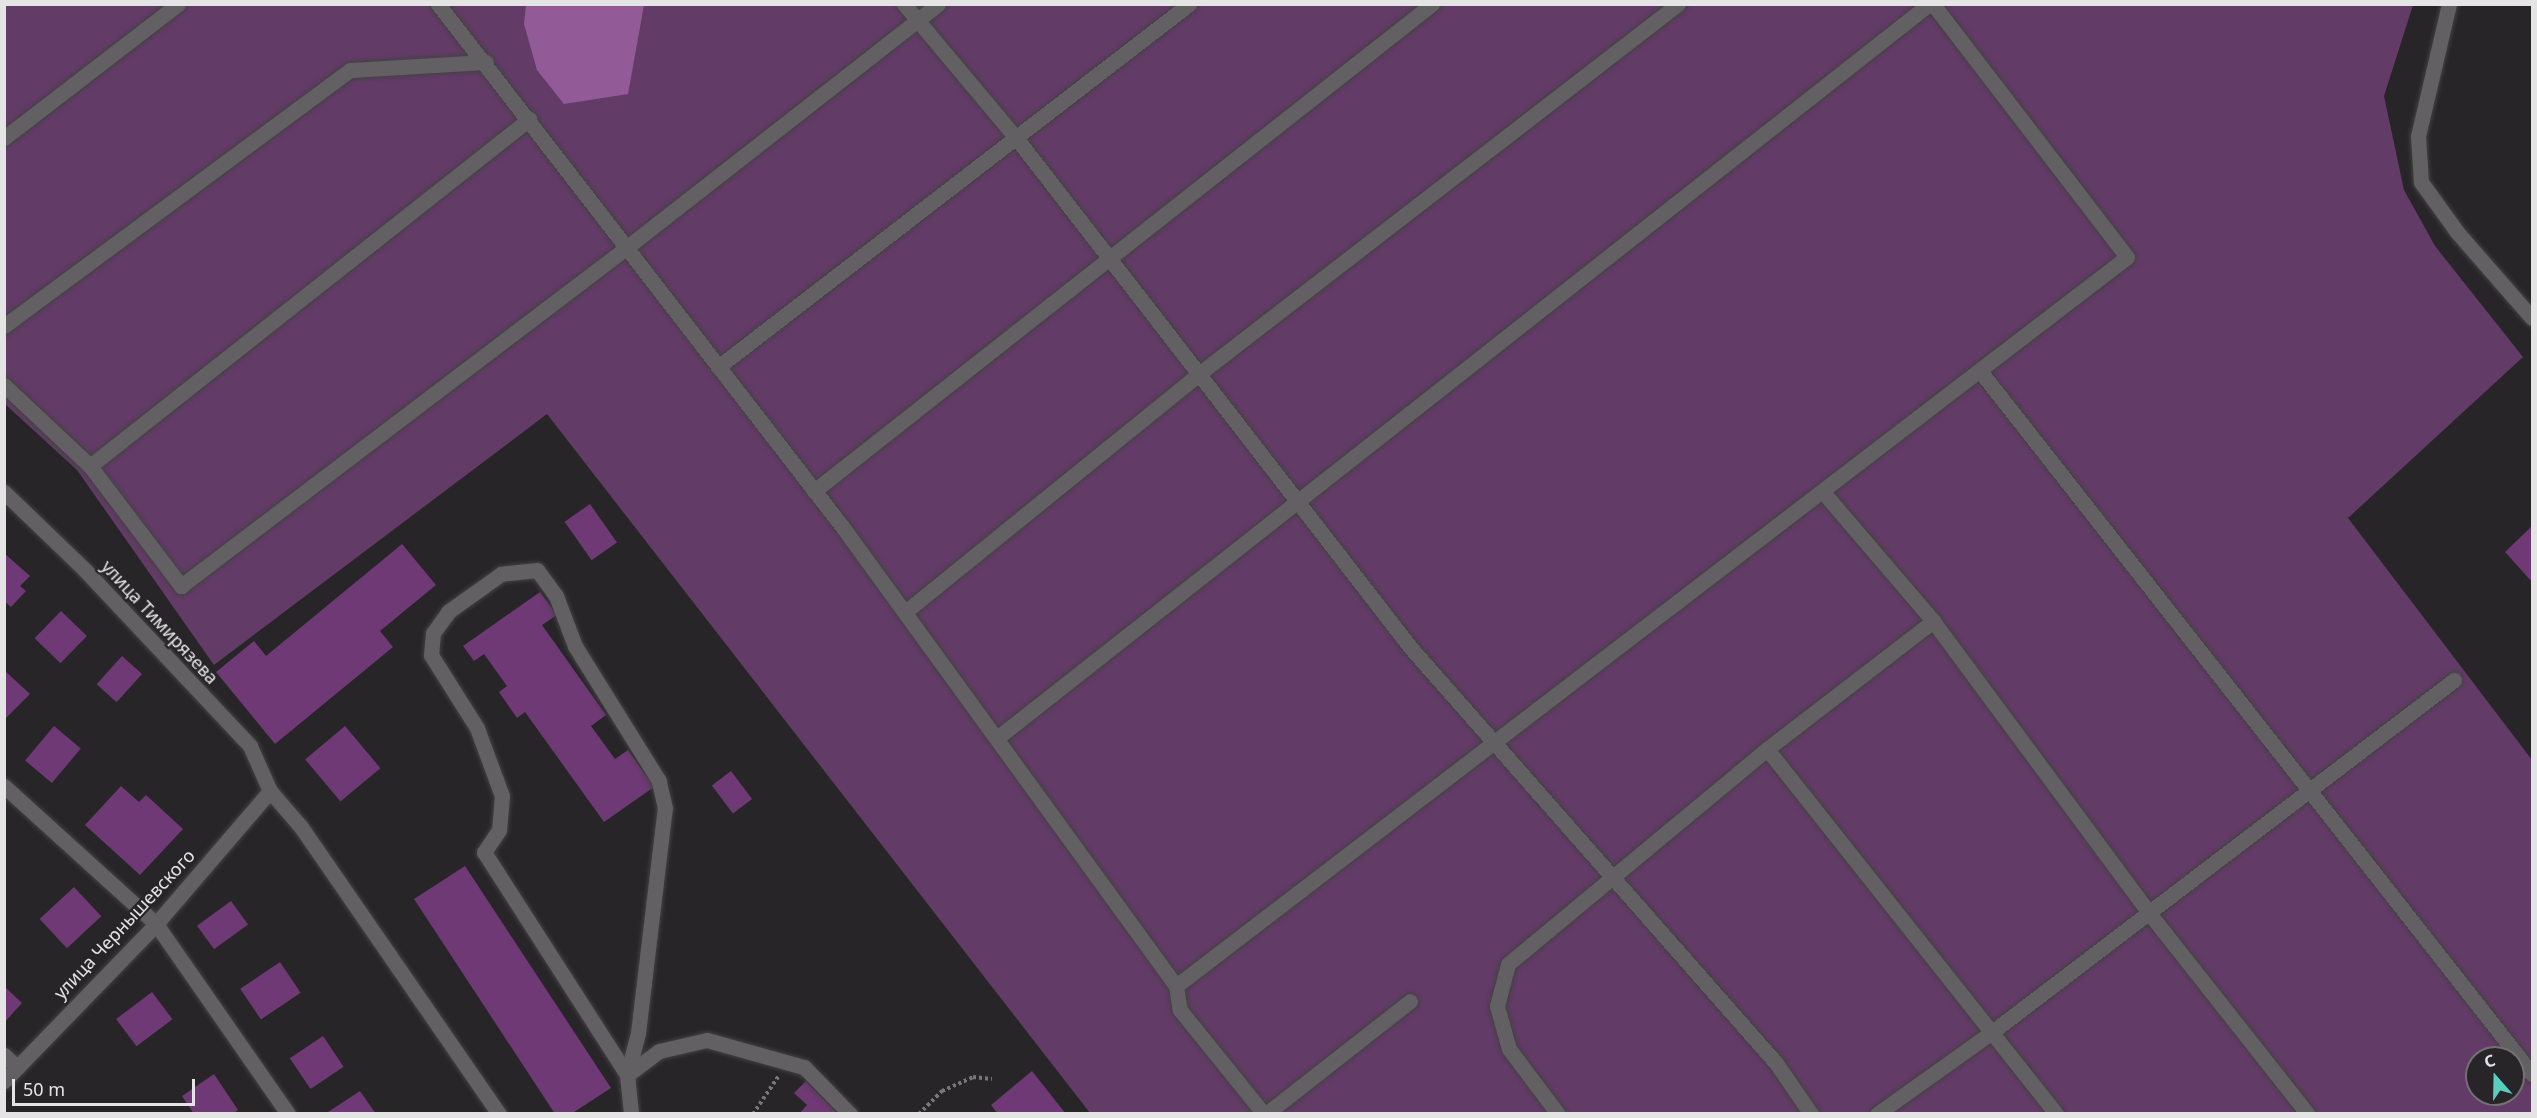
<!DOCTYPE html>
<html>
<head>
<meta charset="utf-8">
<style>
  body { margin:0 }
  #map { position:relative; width:2537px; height:1118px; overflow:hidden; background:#272527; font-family:"Noto Sans",sans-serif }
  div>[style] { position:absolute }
  .green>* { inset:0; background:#633b67 }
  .water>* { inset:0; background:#925b98 }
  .building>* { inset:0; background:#6e3974; transform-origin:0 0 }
  .path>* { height:4px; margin-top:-2px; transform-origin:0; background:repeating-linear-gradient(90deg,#787778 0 3px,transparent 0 6px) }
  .roads { filter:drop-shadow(0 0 2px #434143) drop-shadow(0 0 2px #434143) }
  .minor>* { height:15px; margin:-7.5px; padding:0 7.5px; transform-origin:7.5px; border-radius:7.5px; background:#636063 }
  span { translate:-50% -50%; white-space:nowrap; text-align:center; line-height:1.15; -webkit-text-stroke:4.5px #272527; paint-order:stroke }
  .street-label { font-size:18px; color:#e5e4e5 }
  .frame { position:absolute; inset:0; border:6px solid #e5e4e5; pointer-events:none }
  .north { position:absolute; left:2465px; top:1046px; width:60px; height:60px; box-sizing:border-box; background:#272527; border:2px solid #737173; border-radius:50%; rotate:340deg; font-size:16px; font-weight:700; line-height:24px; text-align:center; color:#e5e4e5 }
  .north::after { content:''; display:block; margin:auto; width:21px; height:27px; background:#59cebf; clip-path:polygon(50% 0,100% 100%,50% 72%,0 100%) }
  .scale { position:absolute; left:12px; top:1079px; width:183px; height:27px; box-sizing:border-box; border:3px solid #e5e4e5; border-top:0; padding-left:8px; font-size:18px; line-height:21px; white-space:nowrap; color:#e5e4e5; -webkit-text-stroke:4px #272527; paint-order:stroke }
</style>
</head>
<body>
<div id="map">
  <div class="green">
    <i style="clip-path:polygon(evenodd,5px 5px,2413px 5px,2384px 96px,2404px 190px,2435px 246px,2523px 357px,2348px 518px,2532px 760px,2532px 1113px,1090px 1113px,547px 414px,214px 665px,77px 470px,5px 404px,5px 5px,2477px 1058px,2513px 1058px,2513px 1094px,2477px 1094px,2477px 1058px)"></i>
  </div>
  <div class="water">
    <i style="clip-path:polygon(526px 5px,644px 5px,628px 94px,564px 104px,537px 70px,524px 24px)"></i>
  </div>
  <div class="building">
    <i style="left:590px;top:504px;width:47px;height:31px;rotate:55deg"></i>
    <i style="clip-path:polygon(2532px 526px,2532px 582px,2505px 552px)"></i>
    <i style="clip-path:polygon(402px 544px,436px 585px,380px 631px,393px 647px,275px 744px,216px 672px,254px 641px,266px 656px)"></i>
    <i style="clip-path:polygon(4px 553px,30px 576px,20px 586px,26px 591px,11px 607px,4px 601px)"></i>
    <i style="clip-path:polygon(540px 592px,557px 615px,542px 625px,606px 715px,591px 726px,615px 759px,628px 750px,654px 787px,604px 822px,525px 712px,517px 718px,499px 692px,507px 686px,484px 654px,474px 661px,463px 646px)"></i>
    <i style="left:61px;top:611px;width:36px;height:38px;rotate:44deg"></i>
    <i style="left:122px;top:656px;width:27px;height:38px;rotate:42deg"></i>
    <i style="clip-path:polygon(4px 670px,30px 694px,4px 720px)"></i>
    <i style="left:54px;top:726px;width:35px;height:45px;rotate:40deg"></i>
    <i style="left:345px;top:726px;width:55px;height:52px;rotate:50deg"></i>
    <i style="left:731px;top:771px;width:35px;height:24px;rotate:53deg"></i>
    <i style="clip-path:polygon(121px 786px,139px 802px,146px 795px,183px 829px,140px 875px,85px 825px)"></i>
    <i style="clip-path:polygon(465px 866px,611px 1088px,571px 1114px,555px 1114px,414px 899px)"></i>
    <i style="left:74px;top:887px;width:40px;height:47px;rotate:47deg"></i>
    <i style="left:231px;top:901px;width:29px;height:42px;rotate:54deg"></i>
    <i style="left:280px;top:962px;width:37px;height:48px;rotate:56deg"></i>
    <i style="clip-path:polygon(4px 986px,22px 1003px,4px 1023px)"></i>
    <i style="left:152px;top:992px;width:34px;height:45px;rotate:53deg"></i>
    <i style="left:323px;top:1036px;width:37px;height:40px;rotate:56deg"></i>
    <i style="clip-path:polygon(1032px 1071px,1066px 1114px,998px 1114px,991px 1105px)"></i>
    <i style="clip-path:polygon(214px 1074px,238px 1110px,233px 1114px,194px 1114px,182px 1096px)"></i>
    <i style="clip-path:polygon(806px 1081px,838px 1114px,799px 1114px,807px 1105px,794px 1093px)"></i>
    <i style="clip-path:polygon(360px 1091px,376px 1114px,329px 1114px,328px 1112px)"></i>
  </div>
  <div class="path">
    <i style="left:753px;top:1114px;width:45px;rotate:-56deg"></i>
    <i style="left:919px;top:1114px;width:33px;rotate:-45deg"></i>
    <i style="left:942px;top:1091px;width:34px;rotate:-24deg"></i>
    <i style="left:973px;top:1077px;width:19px;rotate:6deg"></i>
  </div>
  <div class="roads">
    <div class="minor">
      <i style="left:438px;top:4px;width:664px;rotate:52.28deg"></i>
      <i style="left:844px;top:529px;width:565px;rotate:54deg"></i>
      <i style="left:1176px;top:986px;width:24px;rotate:81deg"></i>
      <i style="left:1180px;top:1010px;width:134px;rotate:51.1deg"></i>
      <i style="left:904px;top:4px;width:176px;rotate:50.1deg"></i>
      <i style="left:1017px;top:139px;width:642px;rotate:52.27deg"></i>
      <i style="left:1410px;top:647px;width:554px;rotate:48.66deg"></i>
      <i style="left:1776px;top:1063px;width:62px;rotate:55.5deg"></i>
      <i style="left:2449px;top:4px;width:136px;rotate:103.2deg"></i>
      <i style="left:2418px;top:136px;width:46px;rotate:86.3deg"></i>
      <i style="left:2421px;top:182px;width:62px;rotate:54.2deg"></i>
      <i style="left:2457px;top:232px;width:114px;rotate:48.9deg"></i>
      <i style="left:4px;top:138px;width:220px;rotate:-37.6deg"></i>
      <i style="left:4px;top:326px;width:430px;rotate:-36.5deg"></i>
      <i style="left:350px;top:70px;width:136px;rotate:-3.4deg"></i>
      <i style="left:718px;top:367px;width:595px;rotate:-37.62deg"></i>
      <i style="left:1980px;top:371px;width:894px;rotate:51.86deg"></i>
      <i style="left:4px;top:385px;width:118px;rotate:43.3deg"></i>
      <i style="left:90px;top:466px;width:151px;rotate:52.8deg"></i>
      <i style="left:181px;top:586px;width:559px;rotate:-37.22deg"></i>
      <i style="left:626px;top:248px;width:396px;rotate:-38deg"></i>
      <i style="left:90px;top:466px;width:560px;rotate:-38.32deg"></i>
      <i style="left:814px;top:491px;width:787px;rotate:-38.24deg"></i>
      <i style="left:4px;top:492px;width:112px;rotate:43.9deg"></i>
      <i style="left:85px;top:570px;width:241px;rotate:46.8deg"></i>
      <i style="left:250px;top:746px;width:49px;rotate:66deg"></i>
      <i style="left:270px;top:791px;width:48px;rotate:49.3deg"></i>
      <i style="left:301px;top:827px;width:349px;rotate:55.4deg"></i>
      <i style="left:1823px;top:492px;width:170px;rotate:49.5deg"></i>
      <i style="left:1933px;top:621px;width:363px;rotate:53.5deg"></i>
      <i style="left:2149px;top:913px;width:256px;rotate:51.7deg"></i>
      <i style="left:905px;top:612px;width:380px;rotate:-39deg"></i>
      <i style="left:1200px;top:373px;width:604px;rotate:-37.67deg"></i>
      <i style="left:997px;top:738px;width:1186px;rotate:-38.22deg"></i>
      <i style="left:1767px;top:749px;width:466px;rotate:51.6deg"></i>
      <i style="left:4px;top:786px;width:205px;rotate:42.2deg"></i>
      <i style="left:156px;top:924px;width:231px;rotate:55.2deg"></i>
      <i style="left:1176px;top:986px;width:1198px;rotate:-37.47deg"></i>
      <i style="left:2127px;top:257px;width:319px;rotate:-127.5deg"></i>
      <i style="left:4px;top:1055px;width:18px;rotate:43deg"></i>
      <i style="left:627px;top:1075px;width:43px;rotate:-75.3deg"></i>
      <i style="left:638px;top:1033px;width:227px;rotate:-83.2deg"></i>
      <i style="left:665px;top:808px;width:28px;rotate:-103deg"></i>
      <i style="left:659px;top:781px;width:159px;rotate:-121.9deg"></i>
      <i style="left:575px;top:646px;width:53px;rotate:-110.8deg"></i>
      <i style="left:556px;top:596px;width:32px;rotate:-126deg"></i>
      <i style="left:537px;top:570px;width:36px;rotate:174deg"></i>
      <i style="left:501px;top:574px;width:64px;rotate:144.6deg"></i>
      <i style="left:449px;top:611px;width:27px;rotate:126deg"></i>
      <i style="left:433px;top:633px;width:22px;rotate:95deg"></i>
      <i style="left:431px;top:655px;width:86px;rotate:57.8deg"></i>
      <i style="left:477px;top:728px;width:72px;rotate:69.8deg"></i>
      <i style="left:502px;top:796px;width:34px;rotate:95deg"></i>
      <i style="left:499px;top:830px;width:27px;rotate:124deg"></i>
      <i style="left:484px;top:852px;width:265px;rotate:57.3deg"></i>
      <i style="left:627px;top:1075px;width:39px;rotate:84deg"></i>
      <i style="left:627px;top:1075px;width:40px;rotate:-37deg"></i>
      <i style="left:659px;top:1051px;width:49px;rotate:-12.9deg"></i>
      <i style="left:707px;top:1040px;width:101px;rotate:15.6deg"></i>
      <i style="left:804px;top:1067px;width:66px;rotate:45.6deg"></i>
      <i style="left:4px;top:1081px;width:219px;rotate:-45.9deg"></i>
      <i style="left:156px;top:924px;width:175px;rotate:-49.4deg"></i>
      <i style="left:1266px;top:1114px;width:183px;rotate:-38.1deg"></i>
      <i style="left:1558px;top:1114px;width:81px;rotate:-127deg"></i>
      <i style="left:1509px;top:1049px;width:45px;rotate:-105.6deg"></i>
      <i style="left:1497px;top:1006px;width:43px;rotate:-75.3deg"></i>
      <i style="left:1508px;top:964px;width:337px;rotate:-39.7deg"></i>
      <i style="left:1767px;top:749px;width:210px;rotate:-37.6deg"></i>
      <i style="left:1877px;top:1114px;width:141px;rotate:-35.5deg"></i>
      <i style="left:1992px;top:1032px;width:581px;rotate:-37.3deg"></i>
    </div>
  </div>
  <div class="street-label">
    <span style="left:160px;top:622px;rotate:47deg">улица Тимирязева</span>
    <span style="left:124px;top:924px;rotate:-47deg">улица Чернышевского</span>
  </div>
  <div class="frame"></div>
  <div class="north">С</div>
  <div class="scale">50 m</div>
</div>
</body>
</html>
